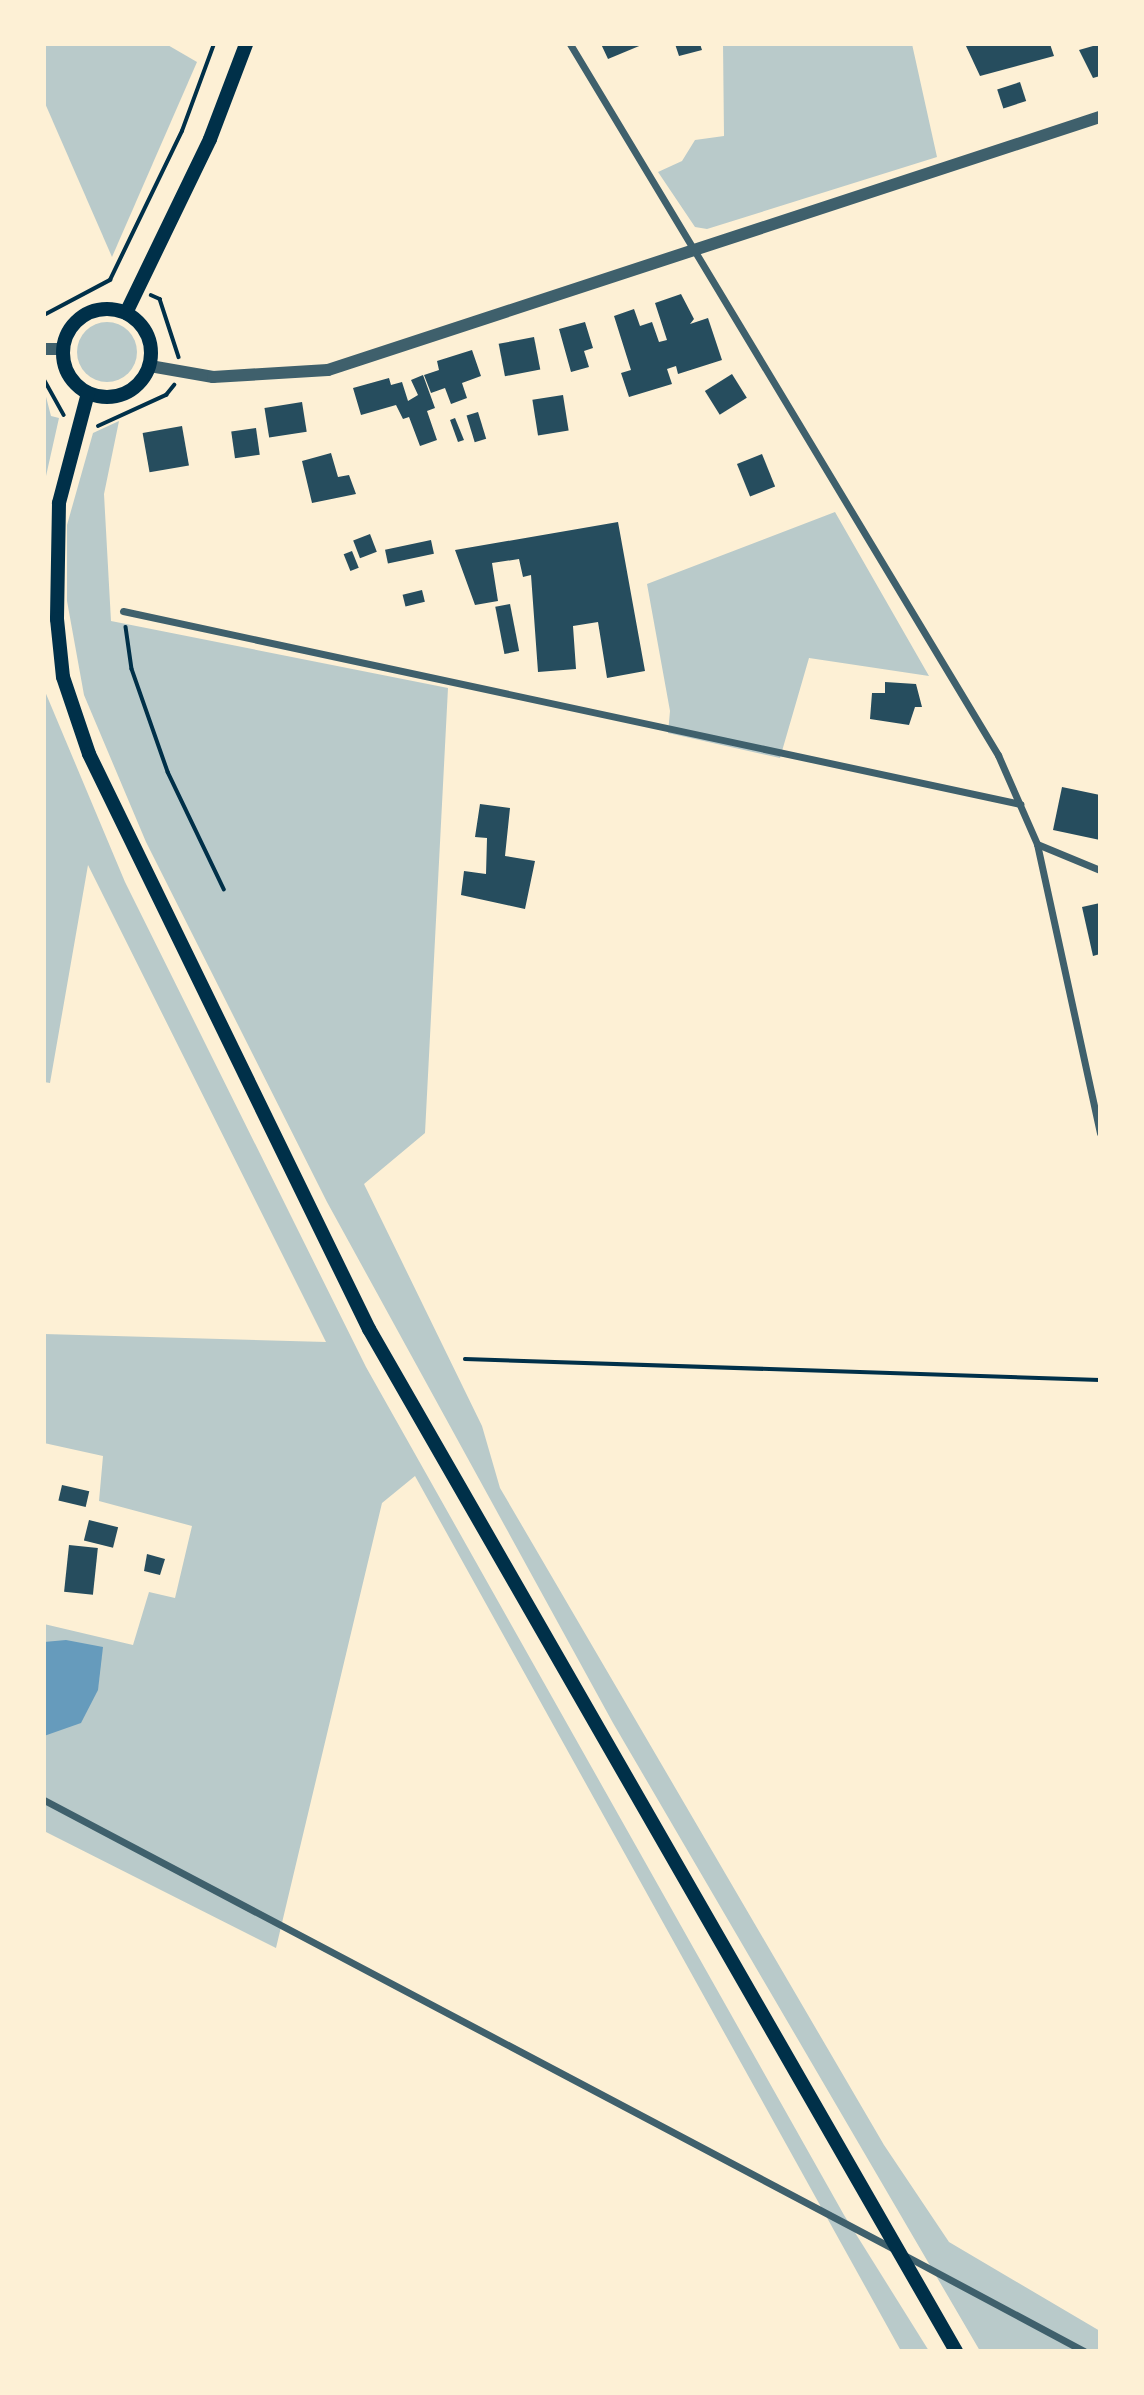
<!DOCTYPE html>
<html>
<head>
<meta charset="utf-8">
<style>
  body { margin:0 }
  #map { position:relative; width:1144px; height:2395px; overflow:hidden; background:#fdf0d5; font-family:"Open Sans",sans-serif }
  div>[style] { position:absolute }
  .green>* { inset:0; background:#b9caca }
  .round { border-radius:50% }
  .water>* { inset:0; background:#669bbc }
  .building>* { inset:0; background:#264d5e; transform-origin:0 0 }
  .path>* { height:3.5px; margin:-1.75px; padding:0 1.75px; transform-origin:1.75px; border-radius:1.75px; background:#003049 }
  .minor>* { height:7px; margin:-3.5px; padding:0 3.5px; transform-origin:3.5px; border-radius:3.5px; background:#3f606c }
  .tertiary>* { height:12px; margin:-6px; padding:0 6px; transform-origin:6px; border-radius:6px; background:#3f606c }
  .secondary>* { height:14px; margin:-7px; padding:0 7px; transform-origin:7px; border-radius:7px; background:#003049 }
  .secondary>.ring { margin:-7px; padding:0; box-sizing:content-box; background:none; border:14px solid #003049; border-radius:50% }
  span { translate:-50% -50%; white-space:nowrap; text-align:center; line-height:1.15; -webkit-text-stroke:7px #fdf0d5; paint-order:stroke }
  .frame { position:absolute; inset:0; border:46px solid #fdf0d5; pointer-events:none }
</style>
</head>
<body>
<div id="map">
  <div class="green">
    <i style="clip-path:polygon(44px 44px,166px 44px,197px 62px,112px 257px,44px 101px)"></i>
    <i style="clip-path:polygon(723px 44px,912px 44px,937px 157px,707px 229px,695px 227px,658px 172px,682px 161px,695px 140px,724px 136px)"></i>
    <i class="round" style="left:77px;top:322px;width:60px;height:60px"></i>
    <i style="clip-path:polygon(44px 389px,51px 416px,59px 418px,44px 485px)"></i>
    <i style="clip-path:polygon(119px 421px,104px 494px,111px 621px,448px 688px,425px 1133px,364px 1184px,482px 1426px,500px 1488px,884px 2145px,949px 2242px,1100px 2331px,1100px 2351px,980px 2351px,613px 1723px,327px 1202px,146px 842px,84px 695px,67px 601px,67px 525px,93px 433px)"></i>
    <i style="clip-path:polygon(835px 512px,929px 676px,809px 658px,780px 758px,668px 733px,670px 711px,647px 584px)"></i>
    <i style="clip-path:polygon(44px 689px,125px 882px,366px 1367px,844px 2215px,929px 2351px,901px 2351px,415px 1476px,382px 1503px,276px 1948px,44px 1831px,44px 1624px,133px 1645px,149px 1592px,175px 1598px,192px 1526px,99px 1501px,103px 1456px,44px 1443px,44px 1334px,326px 1342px,88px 865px,50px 1083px,44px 1082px)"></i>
  </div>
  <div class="water">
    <i style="clip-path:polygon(66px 1640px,103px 1647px,98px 1690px,81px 1723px,44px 1736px,44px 1642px)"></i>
  </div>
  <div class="building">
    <i style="clip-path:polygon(601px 44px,644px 44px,608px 59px)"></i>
    <i style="clip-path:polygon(675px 44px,700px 44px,702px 50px,679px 56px)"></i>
    <i style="clip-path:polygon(1050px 44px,1054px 56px,980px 76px,966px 46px)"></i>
    <i style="clip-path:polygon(1100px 44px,1100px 76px,1093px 78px,1079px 50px)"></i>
    <i style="left:1020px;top:82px;width:20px;height:24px;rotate:72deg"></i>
    <i style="clip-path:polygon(681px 294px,694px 319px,690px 324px,708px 318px,722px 360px,678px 374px,676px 366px,667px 369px,672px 384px,629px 397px,621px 373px,631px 370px,614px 316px,634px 309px,640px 326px,652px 322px,659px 342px,667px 340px,655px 303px)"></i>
    <i style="clip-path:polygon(585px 322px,593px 348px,584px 351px,589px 367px,571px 372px,559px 329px)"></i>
    <i style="left:534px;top:337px;width:33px;height:36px;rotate:79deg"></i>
    <i style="clip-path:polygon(472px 350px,481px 376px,462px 383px,467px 398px,451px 404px,445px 388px,431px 393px,424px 375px,439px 370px,437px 361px)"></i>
    <i style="left:732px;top:374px;width:28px;height:32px;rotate:58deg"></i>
    <i style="clip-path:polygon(423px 375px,435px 408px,427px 411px,437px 440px,420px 446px,409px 417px,403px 419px,396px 405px,361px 415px,353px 388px,389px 378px,391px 385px,402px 382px,408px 401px,418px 395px,411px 380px)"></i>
    <i style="left:563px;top:395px;width:36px;height:31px;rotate:81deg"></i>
    <i style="left:302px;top:402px;width:30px;height:38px;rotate:81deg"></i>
    <i style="left:478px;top:412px;width:28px;height:12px;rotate:73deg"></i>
    <i style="clip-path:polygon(455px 418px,464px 440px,458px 442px,450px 420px)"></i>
    <i style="left:182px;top:426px;width:40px;height:40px;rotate:80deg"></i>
    <i style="left:256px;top:428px;width:27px;height:25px;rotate:82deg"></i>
    <i style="clip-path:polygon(331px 453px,338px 477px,349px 475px,356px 494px,312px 503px,302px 461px)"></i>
    <i style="left:762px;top:454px;width:35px;height:27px;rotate:68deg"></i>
    <i style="clip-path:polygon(618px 522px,645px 671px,607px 678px,598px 622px,573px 626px,576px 669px,538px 672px,531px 575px,523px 577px,519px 559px,492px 563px,498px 601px,475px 605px,455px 550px)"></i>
    <i style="left:370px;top:534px;width:19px;height:18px;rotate:69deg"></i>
    <i style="left:431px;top:540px;width:14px;height:47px;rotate:78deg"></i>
    <i style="left:352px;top:551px;width:18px;height:9px;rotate:68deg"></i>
    <i style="left:422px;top:590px;width:12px;height:20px;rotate:76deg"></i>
    <i style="left:510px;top:604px;width:48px;height:15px;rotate:79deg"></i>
    <i style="clip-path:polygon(885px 682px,916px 684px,922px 707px,915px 707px,909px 725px,870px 719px,872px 693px,885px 693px)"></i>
    <i style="clip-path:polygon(1062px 787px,1100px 795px,1100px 840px,1053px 830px)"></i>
    <i style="clip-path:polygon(480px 804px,510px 808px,505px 856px,535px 861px,525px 909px,461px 895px,464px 871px,486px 874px,487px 838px,475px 837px)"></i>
    <i style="clip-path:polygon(1100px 903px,1100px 954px,1093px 956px,1082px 907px)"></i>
    <i style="left:62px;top:1485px;width:28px;height:16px;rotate:13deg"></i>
    <i style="left:89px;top:1520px;width:30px;height:21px;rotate:14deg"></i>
    <i style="left:69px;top:1545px;width:29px;height:47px;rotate:6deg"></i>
    <i style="clip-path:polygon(147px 1554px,165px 1559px,160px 1575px,144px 1571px)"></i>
  </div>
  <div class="path">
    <i style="left:151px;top:295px;width:10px;rotate:24deg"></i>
    <i style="left:160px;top:299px;width:61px;rotate:71.9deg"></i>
    <i style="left:44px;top:315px;width:75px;rotate:-27.9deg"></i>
    <i style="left:110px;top:280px;width:165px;rotate:-64.2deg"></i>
    <i style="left:182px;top:131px;width:93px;rotate:-69.8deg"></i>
    <i style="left:44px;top:379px;width:41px;rotate:60.9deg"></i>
    <i style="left:98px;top:426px;width:75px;rotate:-24.5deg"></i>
    <i style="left:166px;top:395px;width:13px;rotate:-51deg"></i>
    <i style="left:126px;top:627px;width:42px;rotate:81.9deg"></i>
    <i style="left:132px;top:669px;width:109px;rotate:70.7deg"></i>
    <i style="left:168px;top:772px;width:130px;rotate:64.4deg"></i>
    <i style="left:465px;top:1359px;width:635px;rotate:1.89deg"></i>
  </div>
  <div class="minor">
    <i style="left:570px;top:44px;width:830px;rotate:58.95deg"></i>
    <i style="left:998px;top:755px;width:97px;rotate:66.3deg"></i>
    <i style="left:1037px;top:844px;width:296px;rotate:77.7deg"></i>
    <i style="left:123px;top:611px;width:918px;rotate:12.14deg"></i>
    <i style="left:1037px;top:844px;width:68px;rotate:22.4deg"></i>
    <i style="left:44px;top:1800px;width:961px;rotate:27.84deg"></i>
    <i style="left:904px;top:2255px;width:204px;rotate:28.1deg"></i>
  </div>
  <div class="tertiary">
    <i style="left:44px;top:349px;width:19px"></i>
    <i style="left:150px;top:366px;width:64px;rotate:9.9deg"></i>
    <i style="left:213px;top:377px;width:115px;rotate:-3.5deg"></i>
    <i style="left:328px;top:370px;width:812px;rotate:-18.15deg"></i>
  </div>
  <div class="secondary">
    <i class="ring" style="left:63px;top:309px;width:74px;height:74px"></i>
    <i style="left:126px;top:313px;width:193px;rotate:-64.2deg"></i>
    <i style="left:210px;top:139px;width:102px;rotate:-69.2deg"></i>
    <i style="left:88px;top:393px;width:114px;rotate:104.8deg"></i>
    <i style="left:59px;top:503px;width:116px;rotate:91deg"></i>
    <i style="left:57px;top:619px;width:58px;rotate:84.1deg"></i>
    <i style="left:63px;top:677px;width:81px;rotate:71.3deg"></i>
    <i style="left:89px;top:754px;width:640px;rotate:64.04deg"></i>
    <i style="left:369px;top:1329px;width:1179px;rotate:60.13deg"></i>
  </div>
  <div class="frame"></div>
</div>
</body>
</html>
